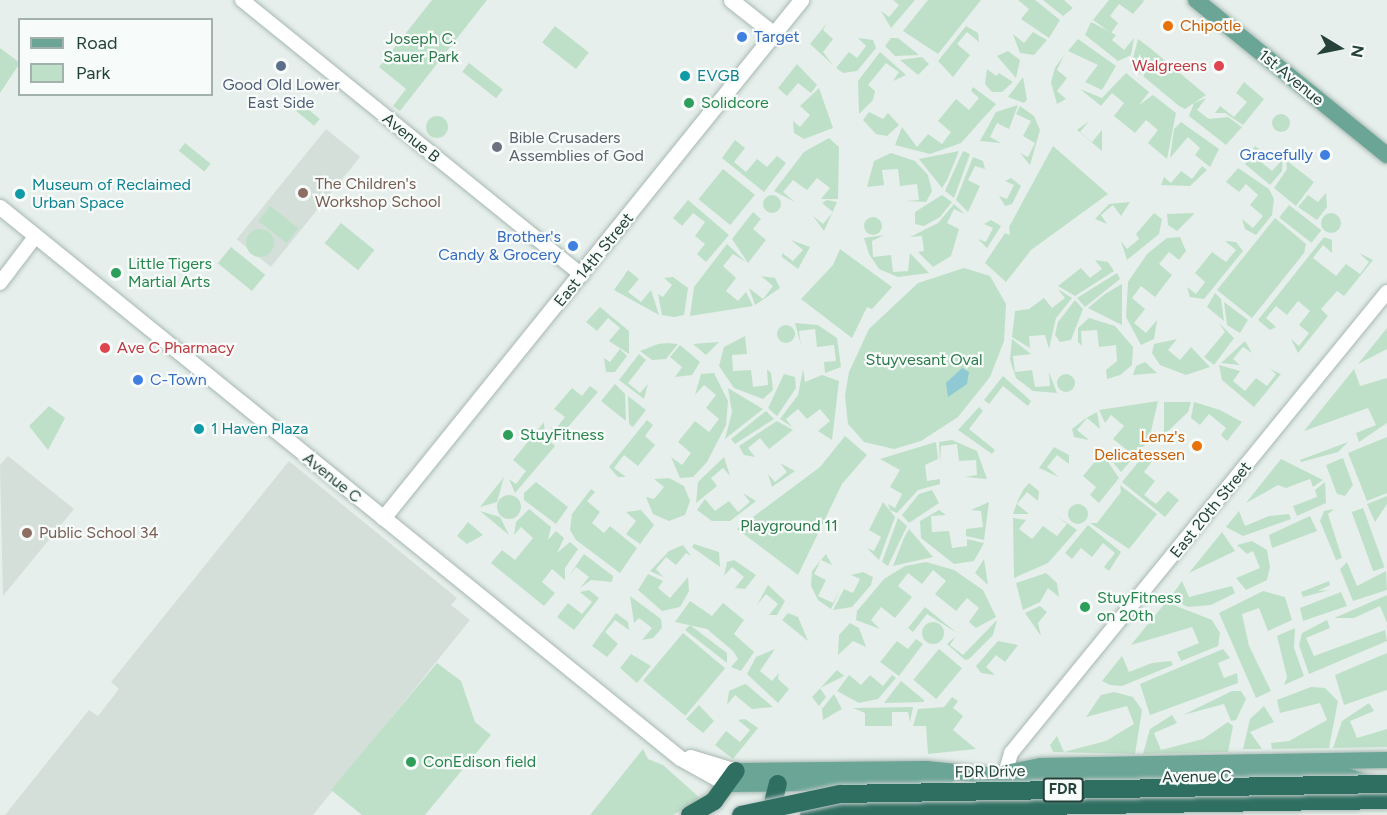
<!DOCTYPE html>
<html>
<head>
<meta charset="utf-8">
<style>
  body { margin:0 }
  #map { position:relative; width:1387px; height:815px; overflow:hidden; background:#e6efeb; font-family:Figtree,sans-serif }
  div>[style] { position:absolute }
  .built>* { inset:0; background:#d4dfda; transform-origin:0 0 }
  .green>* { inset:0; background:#bfe0c8; transform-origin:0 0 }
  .round { border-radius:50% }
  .water>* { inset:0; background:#8ec9d4 }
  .roads { filter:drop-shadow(0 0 2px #a8b8b2) drop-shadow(0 0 2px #a8b8b2) }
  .tertiary>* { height:14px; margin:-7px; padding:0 7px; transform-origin:7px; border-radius:7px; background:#fff }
  .secondary>* { height:15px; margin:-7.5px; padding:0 7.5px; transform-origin:7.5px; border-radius:7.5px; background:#fff }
  .primary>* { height:16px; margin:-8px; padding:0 8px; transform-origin:8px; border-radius:8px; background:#6aa596 }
  .motorway>* { height:18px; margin:-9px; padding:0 9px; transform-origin:9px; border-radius:9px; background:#2f6f62 }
  .bridges { filter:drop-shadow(0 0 2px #c2cac8) drop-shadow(0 0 2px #c2cac8) }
  .motorway-bridge>* { height:18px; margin:-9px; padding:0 9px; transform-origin:9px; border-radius:9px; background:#2f6f62 }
  .dots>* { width:16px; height:16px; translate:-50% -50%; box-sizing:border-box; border:3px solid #f7fbf9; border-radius:50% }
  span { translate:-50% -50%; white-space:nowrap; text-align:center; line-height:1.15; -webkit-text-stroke:4.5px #f7fbf9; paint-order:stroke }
  .shield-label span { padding:2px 4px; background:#f7fbf9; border:2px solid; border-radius:4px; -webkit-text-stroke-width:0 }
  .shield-label { font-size:15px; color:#24423a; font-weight:700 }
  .food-label { font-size:16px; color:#c56008 }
  .left { translate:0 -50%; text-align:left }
  .right { translate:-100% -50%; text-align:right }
  .shop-label { font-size:16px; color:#366cbe }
  .park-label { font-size:16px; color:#2d7a4b }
  .health-label { font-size:16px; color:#be3a42 }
  .culture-label { font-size:16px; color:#0d838f }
  .street-label { font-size:16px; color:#24423a }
  .service-label { font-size:16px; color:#4e5e75 }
  .leisure-label { font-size:16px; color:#27864d }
  .worship-label { font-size:16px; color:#5b616d }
  .education-label { font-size:16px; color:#785e54 }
  .legend { position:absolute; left:18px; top:18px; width:195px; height:78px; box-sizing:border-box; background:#f7fbf9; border:2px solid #a3b1ad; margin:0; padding:8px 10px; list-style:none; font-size:18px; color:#24423a }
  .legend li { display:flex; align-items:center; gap:12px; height:30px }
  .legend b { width:30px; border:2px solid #a3b1ad }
  .north { position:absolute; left:1309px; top:18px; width:60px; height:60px; -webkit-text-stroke:4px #f7fbf9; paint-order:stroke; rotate:100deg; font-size:16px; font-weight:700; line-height:24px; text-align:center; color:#24423a }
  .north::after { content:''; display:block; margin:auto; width:21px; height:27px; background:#24423a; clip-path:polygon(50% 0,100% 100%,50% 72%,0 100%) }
</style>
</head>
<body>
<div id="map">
  <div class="built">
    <i style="left:326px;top:129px;width:44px;height:142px;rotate:39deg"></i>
    <i style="clip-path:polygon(8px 456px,74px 509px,3px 596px,0 465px)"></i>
    <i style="clip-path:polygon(289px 461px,457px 598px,451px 605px,470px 620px,313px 815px,5px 815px,89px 710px,98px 716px,119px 689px,111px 682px)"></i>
  </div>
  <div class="green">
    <i style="clip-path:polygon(432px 0,487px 0,400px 111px,393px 106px,406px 89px,379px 67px)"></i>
    <i style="clip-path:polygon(893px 0,915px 0,891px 28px,881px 11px,889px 17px,899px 5px)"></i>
    <i style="clip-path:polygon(928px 0,981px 0,938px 54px,903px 31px)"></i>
    <i style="clip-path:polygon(1018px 0,1035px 0,1060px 20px,1049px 38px,1021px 19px,1029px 9px)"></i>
    <i style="clip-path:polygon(1043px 0,1064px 0,1073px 8px,1063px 16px)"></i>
    <i style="clip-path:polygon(1109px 0,1143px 0,1144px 1px,1133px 14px,1119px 4px,1110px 16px,1118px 23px,1111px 33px,1093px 20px)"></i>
    <i style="clip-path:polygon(1091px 22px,1116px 35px,1112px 40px,1124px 50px,1134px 38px,1131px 55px,1118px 61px,1085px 35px)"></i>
    <i style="clip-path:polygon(827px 23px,823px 30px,833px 39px,823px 52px,833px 65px,810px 44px)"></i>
    <i style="left:555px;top:26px;width:43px;height:21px;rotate:38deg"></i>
    <i style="clip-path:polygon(966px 26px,978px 33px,979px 42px,967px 32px,957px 44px,970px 55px,953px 77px,938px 61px)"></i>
    <i style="clip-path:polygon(1033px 32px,1047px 40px,1034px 55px,1020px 53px,1013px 34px,1024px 43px)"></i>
    <i style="clip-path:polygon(858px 38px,873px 40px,876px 48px,857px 71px,843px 73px,836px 68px,849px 52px,857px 58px,866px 46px)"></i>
    <i style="clip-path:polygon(891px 38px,898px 38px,919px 55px,895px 56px,885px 46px)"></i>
    <i style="clip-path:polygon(1078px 39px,1116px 66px,1102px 90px,1085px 82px,1098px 65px,1068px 51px)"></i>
    <i style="clip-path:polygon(1138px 39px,1150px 48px,1206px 95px,1185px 109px,1179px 106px,1131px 66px)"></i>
    <i style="clip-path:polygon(0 48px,20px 63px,0 93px)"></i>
    <i style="clip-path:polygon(1008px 51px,1020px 60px,1016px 78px,997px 56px)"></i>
    <i style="clip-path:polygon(880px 52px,906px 75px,893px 81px,899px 72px,886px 63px,868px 85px,875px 91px,873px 100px,859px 114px,858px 81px)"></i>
    <i style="clip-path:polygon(1064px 55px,1057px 70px,1067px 78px,1057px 91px,1066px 99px,1057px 104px,1051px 82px,1055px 68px)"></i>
    <i style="clip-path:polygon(922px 57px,929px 64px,918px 75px,900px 60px)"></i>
    <i style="left:469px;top:63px;width:43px;height:11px;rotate:38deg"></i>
    <i style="clip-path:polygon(797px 64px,817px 85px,811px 93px,798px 83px,787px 96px,778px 88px)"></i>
    <i style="clip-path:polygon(987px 69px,996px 76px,999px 73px,1013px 82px,1002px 92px,992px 92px,985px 84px)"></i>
    <i style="clip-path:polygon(1126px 73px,1149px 92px,1139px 105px,1153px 95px,1176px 113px,1167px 159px,1148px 143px,1158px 130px,1146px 120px,1135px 133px,1114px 116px,1124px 103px,1112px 93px,1101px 106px,1080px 89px,1102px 98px)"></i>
    <i style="clip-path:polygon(1023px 77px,1027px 100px,1024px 103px,1008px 97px)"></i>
    <i style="clip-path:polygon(1244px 82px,1264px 99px,1243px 125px,1225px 113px,1215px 113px,1220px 106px,1234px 117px,1247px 102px,1236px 93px)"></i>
    <i style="clip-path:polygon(973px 87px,996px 104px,961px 143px,930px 154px,895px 145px,902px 127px,917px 147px,928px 134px,942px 144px,951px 132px,938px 121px,956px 99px,969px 110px,979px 98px,971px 91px)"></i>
    <i style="clip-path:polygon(819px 88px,833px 128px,804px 139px,794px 133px,793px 121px,800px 127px,810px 115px,800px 106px)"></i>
    <i style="clip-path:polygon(1206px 98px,1197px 110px,1209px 119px,1228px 117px,1242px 127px,1226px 145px,1189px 116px,1194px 103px)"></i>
    <i style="left:296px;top:99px;width:31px;height:9px;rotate:40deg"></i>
    <i style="clip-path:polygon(1018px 105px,1009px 129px,997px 123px,990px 137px,1001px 143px,980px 141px,996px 112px)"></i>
    <i style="clip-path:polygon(1020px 106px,1034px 116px,1040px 130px,1030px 165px,1020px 153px,1028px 157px,1035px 143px,1023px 136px,1031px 121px,1016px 114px)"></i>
    <i style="clip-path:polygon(869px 112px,883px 119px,888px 113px,899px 125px,887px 136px,876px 134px,863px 120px)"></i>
    <i class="round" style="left:1272px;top:114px;width:18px;height:18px"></i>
    <i class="round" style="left:426px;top:116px;width:22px;height:22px"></i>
    <i style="clip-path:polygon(1089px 121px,1080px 132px,1092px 142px,1102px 130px,1102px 151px,1077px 130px)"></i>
    <i style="clip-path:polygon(1181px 122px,1219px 149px,1210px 167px,1195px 155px,1200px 148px,1188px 137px,1170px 158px,1174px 129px)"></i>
    <i style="clip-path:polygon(829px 138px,839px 147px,838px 199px,821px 199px,830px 188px,817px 178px,807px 190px,793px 180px,783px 192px,795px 202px,774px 191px,804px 152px)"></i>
    <i style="clip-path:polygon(735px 140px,745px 148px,734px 162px,746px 172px,757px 159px,767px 167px,777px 156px,786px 163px,764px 192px,722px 158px)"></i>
    <i style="left:185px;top:143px;width:33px;height:10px;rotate:39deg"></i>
    <i style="clip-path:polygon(1053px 146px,1108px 194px,1031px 250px,1006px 282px,985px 263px,1005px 233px,1010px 235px,1009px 227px)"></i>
    <i style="clip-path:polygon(1255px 146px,1265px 154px,1260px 161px,1272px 171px,1283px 159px,1282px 171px,1270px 185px,1245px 164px)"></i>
    <i style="clip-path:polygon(959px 151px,947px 180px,942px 188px,919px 159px)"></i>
    <i style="clip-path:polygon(963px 151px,970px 154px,954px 198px,945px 191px)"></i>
    <i style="clip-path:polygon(891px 153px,915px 161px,928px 175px,932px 191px,926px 202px,906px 201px,919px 200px,917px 184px,900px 186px,898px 169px,882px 170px,884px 185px,867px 187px,874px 161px)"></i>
    <i style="clip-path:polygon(973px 157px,983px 161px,985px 169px,975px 166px,968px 180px,980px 186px,968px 212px,956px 200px)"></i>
    <i style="clip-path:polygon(1286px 160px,1314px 182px,1296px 206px,1274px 188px,1287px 169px)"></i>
    <i style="clip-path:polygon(1202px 166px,1207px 170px,1190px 186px,1161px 185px,1164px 177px,1171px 183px,1181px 171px,1192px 179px)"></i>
    <i style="clip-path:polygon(1238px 168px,1269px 189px,1274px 199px,1272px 215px,1256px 235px,1245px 229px,1242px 219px,1253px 228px,1263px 216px,1250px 205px,1258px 195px,1246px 184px,1239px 192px,1226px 182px)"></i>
    <i style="left:723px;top:169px;width:41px;height:39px;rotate:39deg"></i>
    <i style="clip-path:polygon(1011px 178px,1021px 186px,1012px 204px,1005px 206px,999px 196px,1007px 199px,1014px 185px,1005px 181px)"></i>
    <i style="clip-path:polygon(1326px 193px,1327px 207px,1317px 220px,1298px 207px,1308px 195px,1318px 202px)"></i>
    <i class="round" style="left:763px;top:195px;width:18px;height:18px"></i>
    <i style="clip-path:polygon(942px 195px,952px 202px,940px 217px,924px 226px,915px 224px,915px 212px)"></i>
    <i style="clip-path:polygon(688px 200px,729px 235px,706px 262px,697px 254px,705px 244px,695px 236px,705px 222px,693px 213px,682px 226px,673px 218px)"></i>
    <i style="clip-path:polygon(827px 200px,837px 202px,824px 231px,813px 216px,823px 224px,833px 212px,822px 203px)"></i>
    <i style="clip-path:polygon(1130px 202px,1121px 216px,1113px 205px,1101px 215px,1107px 224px,1095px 219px,1109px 204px)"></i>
    <i style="clip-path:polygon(954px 204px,965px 214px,954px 209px,947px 223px,959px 229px,951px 256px,933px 267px,918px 252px,924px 251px,922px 236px,910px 237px,938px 223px)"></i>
    <i style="left:1289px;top:205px;width:41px;height:16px;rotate:38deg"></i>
    <i style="left:270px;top:206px;width:36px;height:19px;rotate:38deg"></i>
    <i style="clip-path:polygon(753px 212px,761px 219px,753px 229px,766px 240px,748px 263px,732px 239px)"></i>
    <i style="clip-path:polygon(1154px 213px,1162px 219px,1159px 234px,1127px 260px,1121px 241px,1127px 249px,1139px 239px,1136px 234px)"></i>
    <i class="round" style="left:1321px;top:213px;width:20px;height:20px"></i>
    <i style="clip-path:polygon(1167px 214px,1193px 213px,1194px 214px,1177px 231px,1168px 225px)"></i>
    <i class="round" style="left:864px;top:217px;width:18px;height:18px"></i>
    <i style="clip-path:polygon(1275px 218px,1306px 244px,1304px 253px,1252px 318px,1217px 290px)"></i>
    <i style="clip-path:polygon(991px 220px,1001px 226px,987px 248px,978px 239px,986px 242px,993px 228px,984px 224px)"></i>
    <i style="left:341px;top:223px;width:43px;height:26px;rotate:39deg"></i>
    <i class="round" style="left:246px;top:229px;width:28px;height:28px"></i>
    <i style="clip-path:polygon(884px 235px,872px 241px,873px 257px,891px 255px,893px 272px,908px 271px,910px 253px,929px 273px,898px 277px,879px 269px,869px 254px,864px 238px)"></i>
    <i style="clip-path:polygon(1180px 237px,1186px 251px,1179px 260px,1169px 252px,1159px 264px,1172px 275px,1155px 297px,1141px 286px,1132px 298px,1145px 309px,1134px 323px,1146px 333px,1157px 320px,1154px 339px,1141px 345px,1126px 317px,1128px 282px,1147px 254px,1167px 238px)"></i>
    <i style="clip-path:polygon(1324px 237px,1332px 240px,1332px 253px,1323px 245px,1313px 258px,1336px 276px,1346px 264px,1360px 274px,1369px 262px,1359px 253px,1373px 260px,1344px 296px,1337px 291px,1321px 309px,1328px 316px,1298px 353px,1291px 339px,1299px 346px,1309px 333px,1299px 325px,1310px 311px,1298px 301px,1287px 315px,1276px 306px,1266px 318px,1276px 327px,1270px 330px,1258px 320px)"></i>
    <i style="clip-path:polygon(791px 240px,810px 247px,798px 269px,782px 257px,782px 253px,793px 261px,803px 250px)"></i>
    <i style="clip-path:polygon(1225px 241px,1236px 242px,1243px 251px,1204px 299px,1190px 297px,1187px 287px,1196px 294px,1205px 282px,1195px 273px,1212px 252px,1226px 262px,1236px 250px)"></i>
    <i style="clip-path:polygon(727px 244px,746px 262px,733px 254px,723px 266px,736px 278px,726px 291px,738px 301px,746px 292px,753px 306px,690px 316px,694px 287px)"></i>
    <i style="left:231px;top:247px;width:44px;height:21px;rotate:39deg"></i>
    <i style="clip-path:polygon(840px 249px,892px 287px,872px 309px,867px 307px,852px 338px,801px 299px,833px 265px)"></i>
    <i style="clip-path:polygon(1095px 260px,1108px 262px,1114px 271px,1075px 296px,1058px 286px,1081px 268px,1090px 278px,1102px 269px)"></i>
    <i style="clip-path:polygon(964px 268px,990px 276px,1006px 304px,1004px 341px,990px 377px,958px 417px,921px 441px,894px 449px,864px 442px,848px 424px,845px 396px,849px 372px,869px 329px,918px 283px)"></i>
    <i style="clip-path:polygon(628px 270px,639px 279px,628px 292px,641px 302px,651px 290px,659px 315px,614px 290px)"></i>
    <i style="clip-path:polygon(1117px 273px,1120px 279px,1085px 307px,1077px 298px)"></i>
    <i style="clip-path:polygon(761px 276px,775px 278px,780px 288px,755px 305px,749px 288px,763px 299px,773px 286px)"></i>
    <i style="clip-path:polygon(673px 277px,688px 288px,684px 315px,674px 317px,662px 315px,658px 294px,663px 297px,672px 285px,664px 278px)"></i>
    <i style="clip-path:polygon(1122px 284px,1122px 325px,1088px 308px,1105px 294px)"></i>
    <i style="clip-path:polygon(1058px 289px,1072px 298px,1056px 318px,1049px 349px,1045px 335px,1029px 336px,1030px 348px,1012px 337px,1015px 311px,1029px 309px,1044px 298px,1052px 308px,1065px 298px)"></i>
    <i style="clip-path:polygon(1215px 293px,1221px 299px,1224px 321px,1207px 307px)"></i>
    <i style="clip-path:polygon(1075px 300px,1083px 309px,1071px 340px,1060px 342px,1055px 335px,1058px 322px)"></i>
    <i style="clip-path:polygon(1224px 302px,1248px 320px,1240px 333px,1227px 325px)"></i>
    <i style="clip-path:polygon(600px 307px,629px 331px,629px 354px,609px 341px,620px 328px,608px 318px,597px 331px,586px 322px)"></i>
    <i style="clip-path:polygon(1089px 318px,1115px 326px,1133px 347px,1132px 365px,1120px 375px,1107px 379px,1106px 370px,1117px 361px,1116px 345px,1099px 347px,1097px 330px,1081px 331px,1082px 346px,1078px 342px,1078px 328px)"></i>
    <i style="clip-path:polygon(795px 323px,818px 325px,837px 338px,841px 367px,825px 373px,824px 362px,836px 361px,834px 345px,817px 347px,815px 329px,799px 331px,801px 345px)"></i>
    <i style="clip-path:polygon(1219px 323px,1234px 338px,1214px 365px,1204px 357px,1225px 332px)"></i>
    <i class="round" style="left:777px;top:325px;width:18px;height:18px"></i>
    <i style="clip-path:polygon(1387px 328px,1387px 349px,1358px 364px)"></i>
    <i style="clip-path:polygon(745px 336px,747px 354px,732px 355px,733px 371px,751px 370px,753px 387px,768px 385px,767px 369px,771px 373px,773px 390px,763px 399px,734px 388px,719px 366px,724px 347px)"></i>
    <i style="clip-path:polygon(1012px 339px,1031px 354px,1013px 356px,1015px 372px,1032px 370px,1035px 387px,1050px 386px,1049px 372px,1057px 393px,1033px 391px,1016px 378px,1010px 360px)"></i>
    <i style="clip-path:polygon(1177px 339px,1168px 350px,1180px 360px,1191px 347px,1210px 367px,1186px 375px,1160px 365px,1152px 353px,1154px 344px)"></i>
    <i style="clip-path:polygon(1245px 341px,1252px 353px,1243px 347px,1233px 359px,1240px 365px,1221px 363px)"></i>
    <i style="clip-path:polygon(719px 342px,706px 355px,693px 344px)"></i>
    <i style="clip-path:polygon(658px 344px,667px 343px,678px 344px,666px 359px,652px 360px,640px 351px)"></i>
    <i style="clip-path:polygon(680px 345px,700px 362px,692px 375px,675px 377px,682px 367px,670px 357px)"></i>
    <i style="clip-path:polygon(620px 349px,627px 356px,615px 372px,606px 372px,604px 358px,610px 362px)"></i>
    <i style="clip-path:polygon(639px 354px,646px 360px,628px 383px,640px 393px,648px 384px,644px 399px,619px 380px)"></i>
    <i style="clip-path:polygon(1145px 362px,1157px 373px,1133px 375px,1136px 366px)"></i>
    <i style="clip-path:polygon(1219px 365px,1240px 371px,1233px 381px,1245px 391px,1256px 378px,1267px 386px,1276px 374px,1270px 369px,1281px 374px,1254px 407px,1222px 380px)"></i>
    <i style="clip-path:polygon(803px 369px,805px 382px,822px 375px,839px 381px,832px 440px,818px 431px,830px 421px,820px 409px,807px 419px,798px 409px,786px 419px,792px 427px,780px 419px,798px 395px)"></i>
    <i style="clip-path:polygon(1354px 369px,1360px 386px,1387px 378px,1387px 423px,1359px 442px,1356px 433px,1376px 425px,1368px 408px,1304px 431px)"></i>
    <i style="clip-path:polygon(714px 373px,728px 401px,726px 425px,707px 462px,693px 477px,680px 478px,671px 457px,682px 465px,691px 453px,678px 442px,695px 421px,709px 432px,719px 419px,706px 408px,716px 395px,704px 385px,695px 395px,701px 374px)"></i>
    <i class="round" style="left:1057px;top:374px;width:18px;height:18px"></i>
    <i style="clip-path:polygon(784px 374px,795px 377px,796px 388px,777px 416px,768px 408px)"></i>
    <i style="clip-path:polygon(1003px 376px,1031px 401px,1028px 406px,1003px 386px,989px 404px,984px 400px)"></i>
    <i style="clip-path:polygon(615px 384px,625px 394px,626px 421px,601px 401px)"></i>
    <i style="clip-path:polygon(590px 386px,598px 392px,556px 441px,551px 427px,555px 430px,565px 417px,554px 409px,572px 388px,582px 396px)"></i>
    <i style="clip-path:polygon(728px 388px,763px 409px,725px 439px,732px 412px)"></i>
    <i style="clip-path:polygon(628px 396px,646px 410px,633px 427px,629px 424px)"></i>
    <i style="clip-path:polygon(1158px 401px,1149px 440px,1121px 472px,1106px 454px,1117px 462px,1127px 450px,1113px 439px,1124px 426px,1111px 415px,1105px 423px,1099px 410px)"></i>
    <i style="clip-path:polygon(1164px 402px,1191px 402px,1188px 412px,1164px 435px)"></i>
    <i style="clip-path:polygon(1194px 402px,1220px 410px,1242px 422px,1227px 441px,1221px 435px,1226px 428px,1209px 414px,1200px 425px,1191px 418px)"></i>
    <i style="clip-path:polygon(49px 406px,65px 418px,48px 450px,29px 426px)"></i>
    <i style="clip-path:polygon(979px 407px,983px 411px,969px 429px,995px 450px,992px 454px,958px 430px)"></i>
    <i style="clip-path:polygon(766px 411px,774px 419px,735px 444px,731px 439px)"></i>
    <i style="clip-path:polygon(1097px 412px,1100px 429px,1087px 418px,1077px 430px,1089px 440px,1074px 437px,1072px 429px,1086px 418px)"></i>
    <i style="clip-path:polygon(647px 420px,653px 425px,645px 436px,655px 445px,638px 466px,624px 455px,614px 468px,626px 477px,618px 477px,609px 467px)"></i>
    <i style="clip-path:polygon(777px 421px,793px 430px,769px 449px,760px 438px,748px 448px,755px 457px,744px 455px,739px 446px)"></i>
    <i style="clip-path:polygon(544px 422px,545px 436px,555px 446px,515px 493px,509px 479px,516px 484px,526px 471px,513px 460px)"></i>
    <i style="clip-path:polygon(845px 436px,867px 455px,842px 484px,798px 575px,737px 529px,820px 467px)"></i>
    <i style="clip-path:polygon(1387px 437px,1387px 493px,1367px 501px,1348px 453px)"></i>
    <i style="clip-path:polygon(952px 440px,977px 451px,987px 479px,965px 477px,977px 475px,976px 460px,959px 461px,957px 444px,941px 446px,940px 463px,939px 442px)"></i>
    <i style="clip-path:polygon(936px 442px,938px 459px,925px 465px,927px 481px,940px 479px,940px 484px,918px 490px,897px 513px,890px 510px,888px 504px,895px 508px,902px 494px,890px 487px,900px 470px,880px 459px)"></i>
    <i style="clip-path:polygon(1348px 442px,1338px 452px,1301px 462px,1300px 460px)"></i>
    <i style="clip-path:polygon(1054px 447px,1069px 455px,1069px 464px,1057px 455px,1047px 467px,1059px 477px,1039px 468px)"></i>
    <i style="clip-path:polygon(1102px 453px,1119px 478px,1099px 503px,1090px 495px,1096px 487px,1083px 476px)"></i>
    <i style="clip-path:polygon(1145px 454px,1153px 460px,1144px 472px,1155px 481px,1144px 495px,1156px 504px,1168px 491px,1179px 500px,1165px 517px,1122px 482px)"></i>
    <i style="clip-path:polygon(724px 457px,730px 476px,723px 468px,711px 478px,717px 486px,696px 503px,698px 482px)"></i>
    <i style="clip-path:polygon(1343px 458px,1353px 485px,1345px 496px,1337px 494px,1326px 465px)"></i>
    <i style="clip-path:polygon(1281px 459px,1323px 480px,1313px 487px,1310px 479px,1286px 488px,1278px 485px,1246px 503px)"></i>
    <i style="clip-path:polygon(780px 463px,795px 471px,772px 487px,768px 474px,775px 482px,787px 472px)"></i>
    <i style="clip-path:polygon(504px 477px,497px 502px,480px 507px)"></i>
    <i style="clip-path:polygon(669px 478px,684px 486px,690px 501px,685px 515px,669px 521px,653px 514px,646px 497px,654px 499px,664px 487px,654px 479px)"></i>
    <i style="clip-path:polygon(536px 482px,568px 507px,556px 524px,524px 500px,524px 493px)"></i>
    <i style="clip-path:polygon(1325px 482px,1326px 503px,1297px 516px,1293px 506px,1317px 497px,1315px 490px)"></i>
    <i style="clip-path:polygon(1029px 483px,1039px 491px,1038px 501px,1027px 492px,1017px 504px,1029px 514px,1013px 514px,1018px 500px,1023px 490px)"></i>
    <i style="clip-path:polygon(1120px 485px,1157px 514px,1129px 549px,1090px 523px,1097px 523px,1121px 492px)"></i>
    <i style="clip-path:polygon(591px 489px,595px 492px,587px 501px,600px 512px,592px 523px,604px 533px,610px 526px,637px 548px,620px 573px,576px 540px,570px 530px,572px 514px)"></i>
    <i style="clip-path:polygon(932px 490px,939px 503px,909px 523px,902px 515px,919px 494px)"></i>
    <i style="clip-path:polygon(743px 493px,756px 501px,730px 521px,712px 521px,697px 510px,705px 499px,715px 511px,729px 501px,738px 512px,750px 502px)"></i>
    <i class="round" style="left:497px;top:495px;width:24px;height:24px"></i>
    <i style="clip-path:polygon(1387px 496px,1387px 504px,1375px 522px,1367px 504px)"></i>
    <i style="clip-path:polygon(883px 502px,895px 517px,879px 560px,867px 548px,874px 551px,881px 537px,869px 530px)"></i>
    <i style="clip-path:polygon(989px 502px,984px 540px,966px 536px,966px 529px,983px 527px,981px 511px,971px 510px)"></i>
    <i class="round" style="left:1068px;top:504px;width:20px;height:20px"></i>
    <i style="left:1363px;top:508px;width:63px;height:12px;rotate:70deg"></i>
    <i style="clip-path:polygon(529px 509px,551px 527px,548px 540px,556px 531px,564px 538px,557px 553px,570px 542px,578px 549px,565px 568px,565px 580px,552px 569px,542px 582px,555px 593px,544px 606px,491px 563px,502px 550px,515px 560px,533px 538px,521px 527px,514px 535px,516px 522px)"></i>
    <i style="clip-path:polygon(1334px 509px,1328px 514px,1342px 558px,1336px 560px,1320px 521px,1324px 511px)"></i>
    <i style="clip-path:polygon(641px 510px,654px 525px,640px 544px,626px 534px,636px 521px,626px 512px)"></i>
    <i style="clip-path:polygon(939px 510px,946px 515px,931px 516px,932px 532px,949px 531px,952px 548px,967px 546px,967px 539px,984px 543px,974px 561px,954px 564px,921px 538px,920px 521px)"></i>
    <i style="clip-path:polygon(480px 511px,500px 517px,509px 535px)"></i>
    <i style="clip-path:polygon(1239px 511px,1245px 526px,1269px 516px,1289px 514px,1291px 519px,1243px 536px,1226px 527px)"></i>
    <i style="clip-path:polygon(1057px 516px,1077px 530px,1048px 563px,1014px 578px,1013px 518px,1026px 520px,1019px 529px,1032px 539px,1043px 526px,1057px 536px,1067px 524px)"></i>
    <i style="clip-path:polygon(1310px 516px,1317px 531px,1272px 548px,1269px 535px)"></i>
    <i style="clip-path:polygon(898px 518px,907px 526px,888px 566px,882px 562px)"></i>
    <i style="clip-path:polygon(468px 522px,483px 535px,467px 544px,457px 536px)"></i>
    <i style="clip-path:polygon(1088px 525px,1121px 552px,1109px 571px,1104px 567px,1115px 553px,1103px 543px,1092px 557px,1081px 548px,1072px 559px,1065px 553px)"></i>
    <i style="clip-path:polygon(909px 529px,933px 557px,893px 566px,904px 538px)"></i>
    <i style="clip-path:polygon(1222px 532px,1235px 551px,1189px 573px)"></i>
    <i style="clip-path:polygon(1252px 541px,1267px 550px,1270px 567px,1267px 580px,1246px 590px,1236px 578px,1260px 568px,1253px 551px,1247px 554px,1237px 545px)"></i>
    <i style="clip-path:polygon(694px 544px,719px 552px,720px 567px,692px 547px)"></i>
    <i style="clip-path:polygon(683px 545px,691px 556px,686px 553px,676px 565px,666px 557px,656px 569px,663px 577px,650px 571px,669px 551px)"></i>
    <i style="clip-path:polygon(584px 554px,613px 576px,612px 582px,591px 580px,580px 588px,589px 577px,576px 567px,568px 577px)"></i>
    <i style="clip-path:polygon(826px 554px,832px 565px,821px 560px,814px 574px,826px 580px,818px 596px,833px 603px,841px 588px,831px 609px,818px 600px,811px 586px,812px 571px)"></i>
    <i style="clip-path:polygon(984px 559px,988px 585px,975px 573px)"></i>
    <i style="clip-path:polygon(734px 560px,756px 575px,745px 589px,735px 588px,744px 577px,732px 567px,724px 576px,727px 562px)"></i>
    <i style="clip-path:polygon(926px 562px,954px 570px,983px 590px,996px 617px,976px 628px,969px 622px,979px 608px,967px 598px,956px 611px,935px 594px,946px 581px,933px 570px,922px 584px,908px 573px,898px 586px,912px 597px,895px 618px,881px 607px,871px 620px,880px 629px,856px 620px,857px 611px,884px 579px,905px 566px)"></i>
    <i style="clip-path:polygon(1347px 562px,1357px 586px,1386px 571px,1387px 590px,1353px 601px,1340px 569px)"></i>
    <i style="clip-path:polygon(863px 572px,873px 577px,871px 585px,852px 607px,833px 610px,844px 589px,853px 593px,860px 579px,851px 575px)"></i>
    <i style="clip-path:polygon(1046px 573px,1057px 583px,1059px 597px,1048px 588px,1040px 602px,1023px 610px,1016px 583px)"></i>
    <i style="clip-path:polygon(648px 574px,663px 581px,658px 588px,670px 598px,688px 577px,689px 591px,680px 607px,662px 611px,638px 590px)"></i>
    <i style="clip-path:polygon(1182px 581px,1189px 597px,1232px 586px,1235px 593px,1211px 605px,1188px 607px,1170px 598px)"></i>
    <i style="clip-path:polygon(1329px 581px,1330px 585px,1318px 591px,1330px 590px,1303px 597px,1301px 592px)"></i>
    <i style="clip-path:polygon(768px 585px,785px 601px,777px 615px,769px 615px,778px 604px,766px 594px,757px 605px)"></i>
    <i style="clip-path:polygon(589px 590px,599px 598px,574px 630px,557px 617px,568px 603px,582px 614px,592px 602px,580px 592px)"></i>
    <i style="clip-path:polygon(1263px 591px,1285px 597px,1292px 620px,1268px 631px,1259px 608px,1242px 614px,1249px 646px,1271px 691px,1256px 698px,1219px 613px)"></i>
    <i style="clip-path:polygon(1341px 592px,1347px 606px,1303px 621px,1300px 608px)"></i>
    <i style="clip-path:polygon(1387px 595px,1387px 623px,1380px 606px,1354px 618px,1334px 618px)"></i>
    <i style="clip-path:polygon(630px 596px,661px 619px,662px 628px,653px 638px,642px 640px,652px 628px,639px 618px,634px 623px)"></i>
    <i style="clip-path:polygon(690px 601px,712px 616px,723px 603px,744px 620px,734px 634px,754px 652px,741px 671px,731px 667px,738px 659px,733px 651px,707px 629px,675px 622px)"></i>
    <i style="clip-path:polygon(1166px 602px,1212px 620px,1220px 633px,1218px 646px,1181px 661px,1177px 652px,1199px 643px,1192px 627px,1131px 645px)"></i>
    <i style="clip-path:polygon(1040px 606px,1047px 612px,1038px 623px,1041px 636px,1025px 613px)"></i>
    <i style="clip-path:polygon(925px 607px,957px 633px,927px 614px,913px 632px,908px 628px)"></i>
    <i style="clip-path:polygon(616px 613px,628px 622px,629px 630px,615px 620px,605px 632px,618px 644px,607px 657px,592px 646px)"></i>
    <i style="clip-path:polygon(788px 613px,798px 617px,808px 641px,782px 620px)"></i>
    <i style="clip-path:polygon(997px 620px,993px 635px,969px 659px,965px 660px,947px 644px,956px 636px,950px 645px,963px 655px)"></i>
    <i style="clip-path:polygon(1327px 620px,1330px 628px,1306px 638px,1314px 656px,1385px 630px,1387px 641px,1309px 674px,1299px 645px,1302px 633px)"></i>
    <i class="round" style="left:922px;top:622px;width:22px;height:22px"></i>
    <i style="clip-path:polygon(850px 623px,859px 628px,866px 647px,853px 641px,838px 655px,839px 635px)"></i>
    <i style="clip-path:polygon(690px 625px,727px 653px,727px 663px,685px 630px)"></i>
    <i style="clip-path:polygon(1295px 628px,1294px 648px,1304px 676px,1284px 685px,1287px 677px,1277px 636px)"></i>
    <i style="left:683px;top:633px;width:55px;height:62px;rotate:40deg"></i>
    <i style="clip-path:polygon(916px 639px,923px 644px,899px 676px,880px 662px,897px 641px,908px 649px)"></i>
    <i style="clip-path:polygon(998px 641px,1018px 645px,1005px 662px,996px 655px,986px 667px,995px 675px,981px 673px,976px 666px)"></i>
    <i style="clip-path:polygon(775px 649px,760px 671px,772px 681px,779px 673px,778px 679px,789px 689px,778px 703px,747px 674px,756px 657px)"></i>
    <i style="left:939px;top:649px;width:30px;height:40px;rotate:40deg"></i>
    <i style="clip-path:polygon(1223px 649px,1230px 658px,1218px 663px,1224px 678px,1237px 673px,1238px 683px,1150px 715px,1140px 684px)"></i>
    <i style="clip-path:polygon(1387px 653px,1387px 690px,1344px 705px,1335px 675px)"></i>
    <i style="clip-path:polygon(631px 654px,651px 666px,637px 683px,620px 668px)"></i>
    <i style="clip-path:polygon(1122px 656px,1129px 672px,1152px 663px,1171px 661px,1173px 665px,1122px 686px,1110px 685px,1102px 681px)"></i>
    <i style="clip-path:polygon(437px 663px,461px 681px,475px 722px,491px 735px,425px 815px,362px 815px,331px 790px)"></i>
    <i style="clip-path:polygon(837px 670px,844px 676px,820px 688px,826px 697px,819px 706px,812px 697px)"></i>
    <i style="clip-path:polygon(849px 675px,861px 685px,870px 675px,883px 686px,892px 675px,896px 678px,878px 699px,859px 703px,837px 691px)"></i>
    <i style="clip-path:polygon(901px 681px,924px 700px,924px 702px,884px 703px)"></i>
    <i style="clip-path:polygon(745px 684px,747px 685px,773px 707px,752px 709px,735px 695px,727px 705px,729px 691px)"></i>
    <i style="clip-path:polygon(1311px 687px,1325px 688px,1338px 701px,1329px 748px,1272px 749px,1271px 743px,1289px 741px,1327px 720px,1320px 703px,1280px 713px,1277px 700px)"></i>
    <i style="clip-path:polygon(1232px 691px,1241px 691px,1246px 699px,1236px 720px,1231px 721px,1224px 704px,1183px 715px)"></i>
    <i style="clip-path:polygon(1114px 692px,1133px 697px,1142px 710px,1135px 754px,1053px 752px,1050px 745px,1057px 736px,1064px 752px,1106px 741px,1134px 724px,1127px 706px,1086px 717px,1101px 695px)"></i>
    <i style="clip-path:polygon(834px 694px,842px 709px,823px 720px,822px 709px)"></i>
    <i style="clip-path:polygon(952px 697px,958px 701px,953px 708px,963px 716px,953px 730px,976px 749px,928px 754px,926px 726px,913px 726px,918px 709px,944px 707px)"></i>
    <i style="clip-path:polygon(1369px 703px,1374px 711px,1350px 721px,1357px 738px,1387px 729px,1387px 747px,1333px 748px,1342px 721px)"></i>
    <i style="clip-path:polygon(699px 705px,714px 721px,703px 733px,686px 719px)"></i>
    <i style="clip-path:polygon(1264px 706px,1274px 722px,1250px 732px,1262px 749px,1243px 749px,1250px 719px)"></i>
    <i style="clip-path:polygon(913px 707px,910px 722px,908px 712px,892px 712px,892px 726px,865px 726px,865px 713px,853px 708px)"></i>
    <i style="clip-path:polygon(1172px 715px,1177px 723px,1154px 733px,1161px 750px,1203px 739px,1228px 722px,1233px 726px,1228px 752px,1143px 754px,1150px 729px)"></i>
    <i style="clip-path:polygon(745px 719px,758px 728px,733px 759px,715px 745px,726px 731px,740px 742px,750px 730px,738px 720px)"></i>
    <i style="clip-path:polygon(643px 749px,648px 759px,663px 765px,701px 799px,673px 815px,590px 815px)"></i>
  </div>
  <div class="water">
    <i style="clip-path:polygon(962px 368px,969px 372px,967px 384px,948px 397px,946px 383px)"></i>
  </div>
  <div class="roads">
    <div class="tertiary">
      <i style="left:242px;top:0;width:437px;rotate:39deg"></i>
      <i style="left:0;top:283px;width:58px;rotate:-52.7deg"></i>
      <i style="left:1005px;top:774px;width:22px;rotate:-74deg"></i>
      <i style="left:1011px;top:753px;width:595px;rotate:-50.8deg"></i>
    </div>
    <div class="secondary">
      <i style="left:731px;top:0;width:55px;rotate:38.3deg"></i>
      <i style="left:0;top:207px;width:875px;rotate:39.02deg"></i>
      <i style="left:680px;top:758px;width:54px;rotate:29deg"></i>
      <i style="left:383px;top:518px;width:666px;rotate:-51.1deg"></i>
      <i style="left:690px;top:757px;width:48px;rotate:16.9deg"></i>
    </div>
    <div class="primary">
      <i style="left:1196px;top:0;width:246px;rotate:39.1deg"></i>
      <i style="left:736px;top:771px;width:190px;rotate:-0.6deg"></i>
      <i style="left:926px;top:769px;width:109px;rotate:5.8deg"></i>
      <i style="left:1034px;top:780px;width:310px;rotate:-0.9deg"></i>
      <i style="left:1344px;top:775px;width:28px;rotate:19deg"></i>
      <i style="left:1005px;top:773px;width:36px;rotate:-11deg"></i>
      <i style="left:1040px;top:766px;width:347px;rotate:-1deg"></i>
      <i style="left:727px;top:784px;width:199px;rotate:-0.6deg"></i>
      <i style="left:926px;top:782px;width:25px;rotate:-18deg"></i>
    </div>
    <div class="motorway">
      <i style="left:690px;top:815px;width:28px;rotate:-30deg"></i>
      <i style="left:714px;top:801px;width:37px;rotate:-54deg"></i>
      <i style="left:770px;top:815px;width:32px;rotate:-76deg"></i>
      <i style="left:809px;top:815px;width:54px;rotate:-6.3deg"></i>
      <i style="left:863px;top:809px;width:524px;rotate:-0.98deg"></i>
    </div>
  </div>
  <div class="bridges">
    <div class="motorway-bridge">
      <i style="left:741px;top:815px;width:101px;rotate:-12deg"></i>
      <i style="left:840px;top:794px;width:547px;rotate:-1.05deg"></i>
    </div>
  </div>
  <div class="dots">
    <i style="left:1168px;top:26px;background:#e8710a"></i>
    <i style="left:742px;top:37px;background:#3f7fe0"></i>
    <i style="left:281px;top:66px;background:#5c6f8a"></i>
    <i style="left:1219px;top:66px;background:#e0444e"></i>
    <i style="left:685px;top:76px;background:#0f9aa8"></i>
    <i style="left:689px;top:103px;background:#2e9e5b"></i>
    <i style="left:497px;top:147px;background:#6b7280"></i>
    <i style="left:1325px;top:155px;background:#3f7fe0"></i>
    <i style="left:303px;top:193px;background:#8d6e63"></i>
    <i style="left:20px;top:194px;background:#0f9aa8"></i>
    <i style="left:573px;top:246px;background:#3f7fe0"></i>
    <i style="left:116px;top:273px;background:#2e9e5b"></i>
    <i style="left:105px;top:348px;background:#e0444e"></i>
    <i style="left:138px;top:380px;background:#3f7fe0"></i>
    <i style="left:199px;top:429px;background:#0f9aa8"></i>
    <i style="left:508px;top:435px;background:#2e9e5b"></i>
    <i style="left:1197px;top:446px;background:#e8710a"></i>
    <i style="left:27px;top:533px;background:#8d6e63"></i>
    <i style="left:1085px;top:607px;background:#2e9e5b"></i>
    <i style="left:411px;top:762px;background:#2e9e5b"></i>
  </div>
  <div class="shield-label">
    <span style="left:1063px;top:790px">FDR</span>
  </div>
  <div class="food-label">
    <span class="left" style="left:1180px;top:26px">Chipotle</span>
    <span class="right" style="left:1185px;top:446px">Lenz's<br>Delicatessen</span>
  </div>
  <div class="shop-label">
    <span class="left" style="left:754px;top:37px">Target</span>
    <span class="right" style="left:1313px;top:155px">Gracefully</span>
    <span class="right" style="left:561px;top:246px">Brother's<br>Candy &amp; Grocery</span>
    <span class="left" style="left:150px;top:380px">C-Town</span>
  </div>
  <div class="park-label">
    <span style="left:421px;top:48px">Joseph C.<br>Sauer Park</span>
    <span style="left:924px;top:360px">Stuyvesant Oval</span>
    <span style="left:789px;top:526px">Playground 11</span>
  </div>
  <div class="health-label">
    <span class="right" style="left:1207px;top:66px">Walgreens</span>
    <span class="left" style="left:117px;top:348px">Ave C Pharmacy</span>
  </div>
  <div class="culture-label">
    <span class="left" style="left:697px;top:76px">EVGB</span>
    <span class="left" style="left:32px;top:194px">Museum of Reclaimed<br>Urban Space</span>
    <span class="left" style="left:211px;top:429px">1 Haven Plaza</span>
  </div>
  <div class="street-label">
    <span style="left:1291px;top:78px;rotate:39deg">1st Avenue</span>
    <span style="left:411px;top:138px;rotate:39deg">Avenue B</span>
    <span style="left:594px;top:260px;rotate:-51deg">East 14th Street</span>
    <span style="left:332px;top:478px;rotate:39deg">Avenue C</span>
    <span style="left:1211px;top:510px;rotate:-51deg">East 20th Street</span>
    <span style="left:990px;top:772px;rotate:-1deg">FDR Drive</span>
    <span style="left:1197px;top:777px;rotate:-1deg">Avenue C</span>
  </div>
  <div class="service-label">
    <span style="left:281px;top:94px">Good Old Lower<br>East Side</span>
  </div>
  <div class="leisure-label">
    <span class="left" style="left:701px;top:103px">Solidcore</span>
    <span class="left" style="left:128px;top:273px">Little Tigers<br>Martial Arts</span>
    <span class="left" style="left:520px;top:435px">StuyFitness</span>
    <span class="left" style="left:1097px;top:607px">StuyFitness<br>on 20th</span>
    <span class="left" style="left:423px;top:762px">ConEdison field</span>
  </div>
  <div class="worship-label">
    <span class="left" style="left:509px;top:147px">Bible Crusaders<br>Assemblies of God</span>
  </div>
  <div class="education-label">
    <span class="left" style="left:315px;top:193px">The Children's<br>Workshop School</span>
    <span class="left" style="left:39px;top:533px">Public School 34</span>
  </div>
  <ul class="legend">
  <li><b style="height:8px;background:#6aa596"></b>Road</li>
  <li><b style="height:16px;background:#bfe0c8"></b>Park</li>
  </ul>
  <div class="north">N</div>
</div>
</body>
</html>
